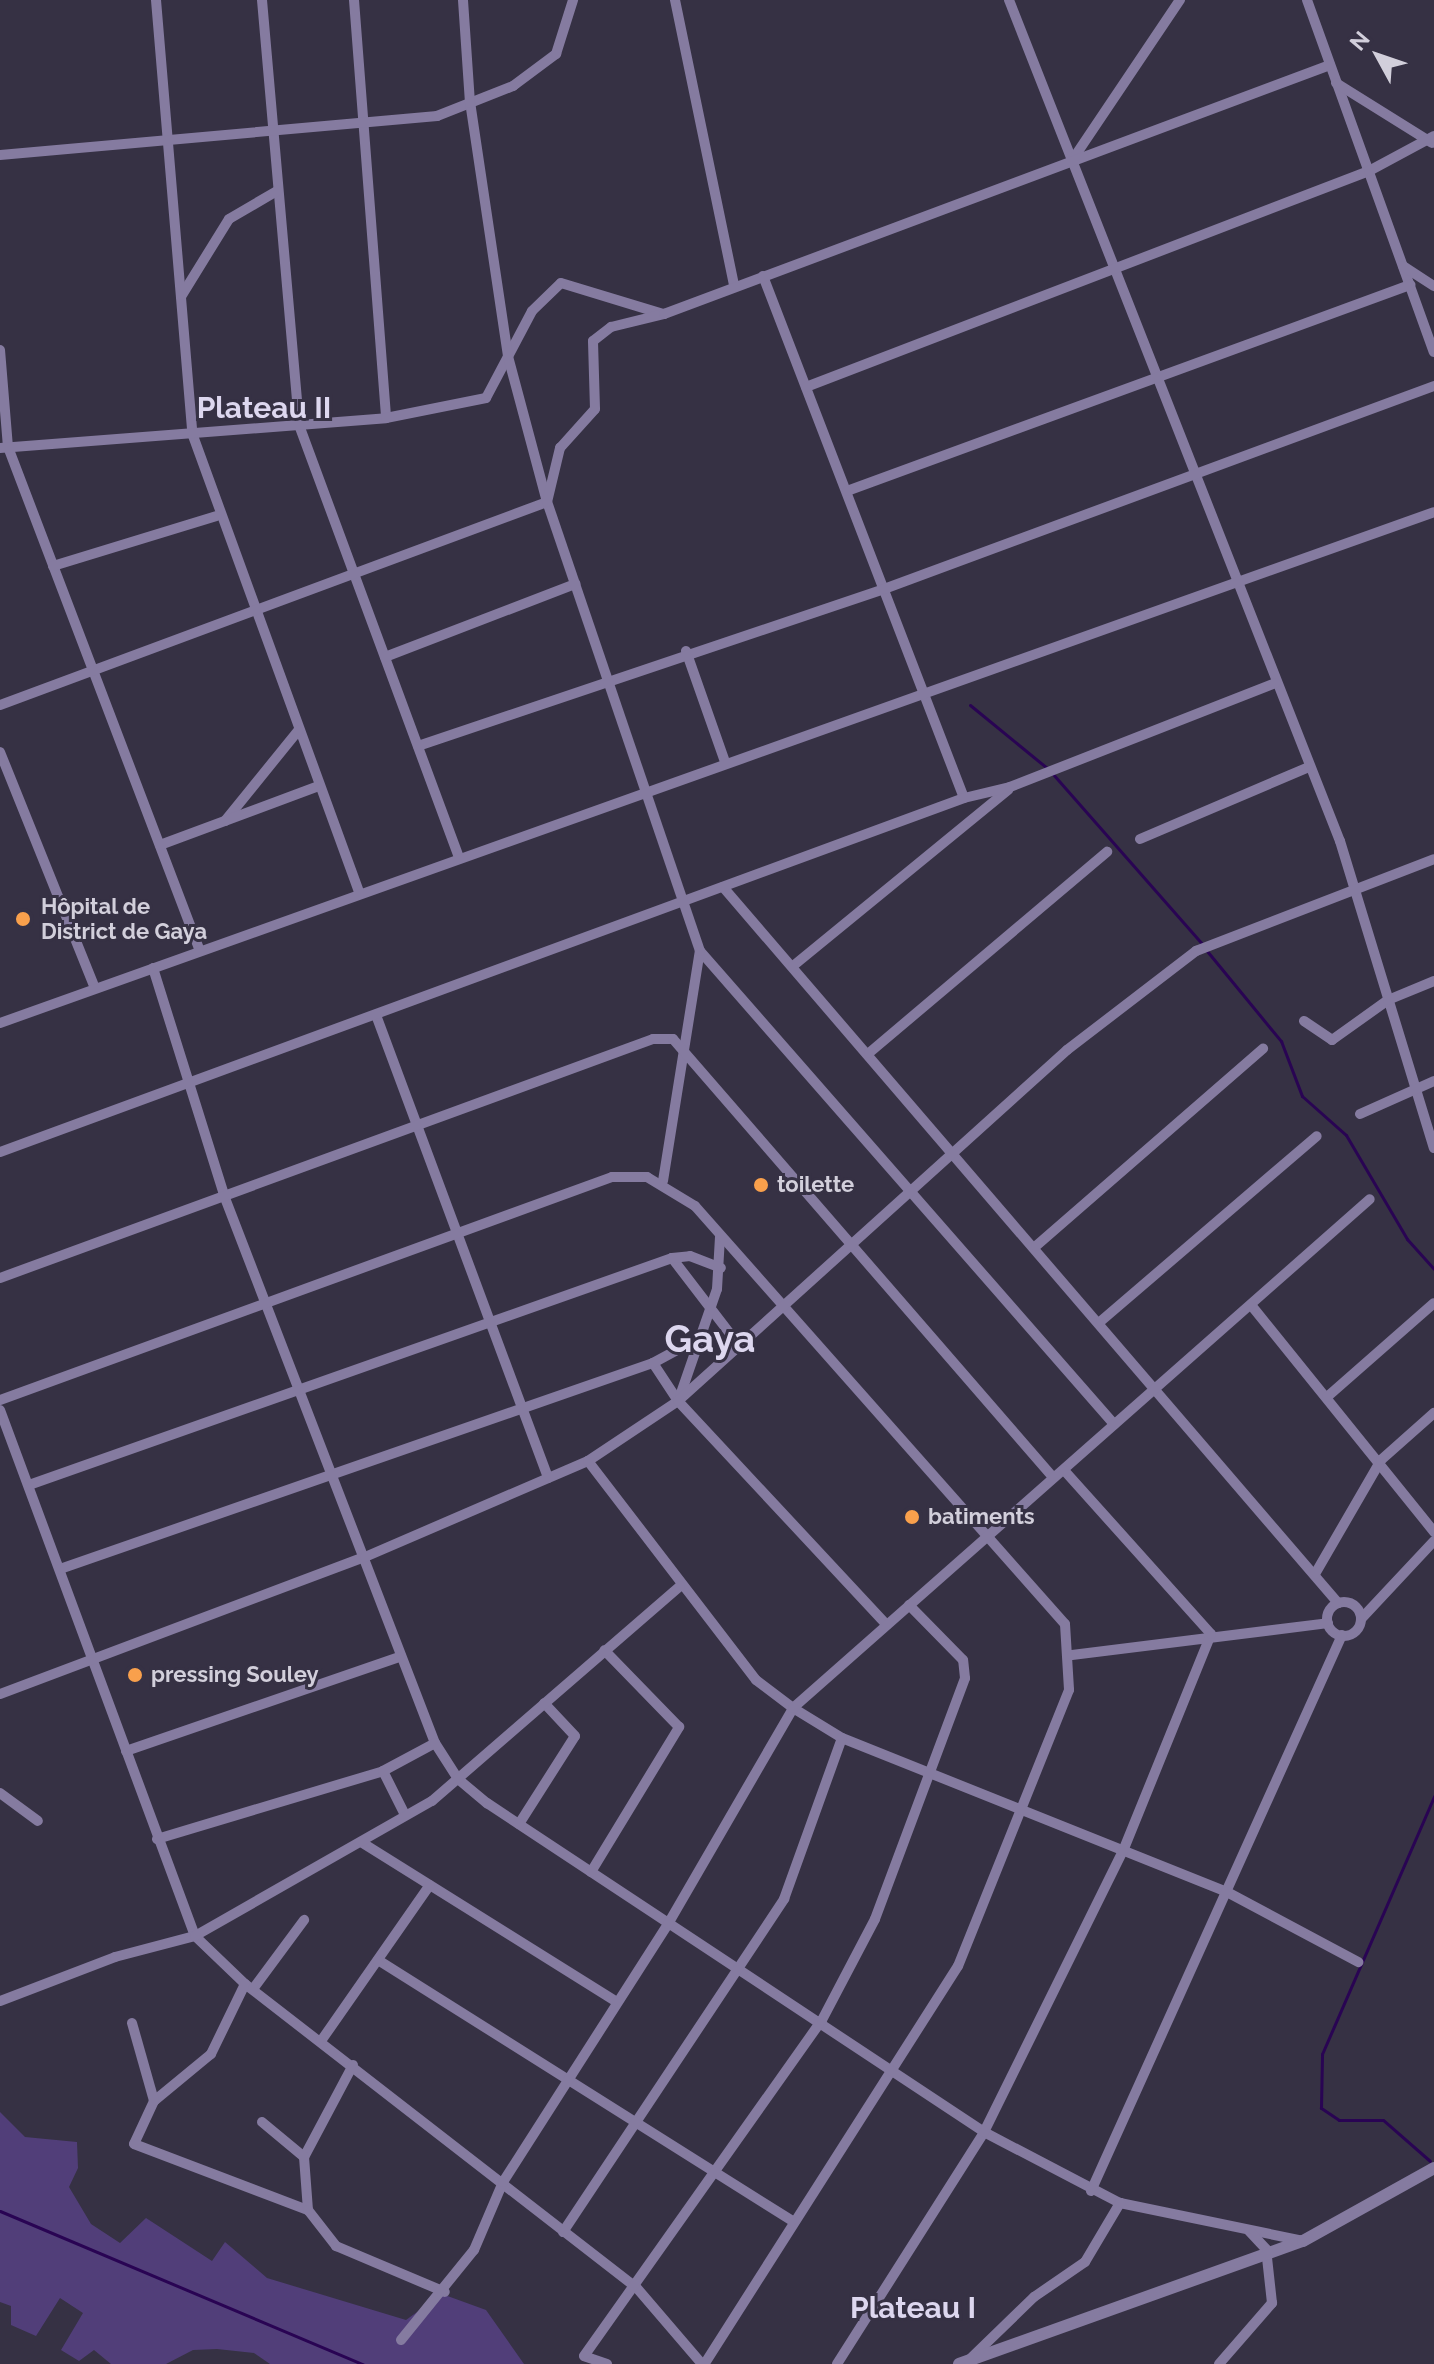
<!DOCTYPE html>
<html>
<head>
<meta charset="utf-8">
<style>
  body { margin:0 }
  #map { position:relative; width:1434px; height:2364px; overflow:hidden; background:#363144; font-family:Raleway,sans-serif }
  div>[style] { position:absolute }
  .green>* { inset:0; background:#513e79 }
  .stream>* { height:3px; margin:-1.5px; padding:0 1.5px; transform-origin:1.5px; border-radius:1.5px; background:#290453 }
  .minor>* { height:10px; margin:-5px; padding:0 5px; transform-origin:5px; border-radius:5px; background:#857ba0 }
  .minor>.ring { margin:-5px; padding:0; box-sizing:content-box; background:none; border:10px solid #857ba0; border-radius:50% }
  .tertiary>* { height:12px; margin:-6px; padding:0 6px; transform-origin:6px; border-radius:6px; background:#857ba0 }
  .dots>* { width:22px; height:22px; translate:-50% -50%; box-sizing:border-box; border:4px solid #363144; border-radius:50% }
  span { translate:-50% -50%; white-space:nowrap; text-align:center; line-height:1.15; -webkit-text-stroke:6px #363144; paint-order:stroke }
  .poi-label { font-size:22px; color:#d2cfdb; font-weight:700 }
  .left { translate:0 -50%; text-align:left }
  .district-label { font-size:30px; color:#ddd7ef; font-weight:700 }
  .town-label { font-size:38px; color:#ddd7ef; font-weight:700 }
  .north { position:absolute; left:1338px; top:16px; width:80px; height:80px; -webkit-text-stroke:6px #363144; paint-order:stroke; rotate:310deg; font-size:22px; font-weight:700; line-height:32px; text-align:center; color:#d2cfdb }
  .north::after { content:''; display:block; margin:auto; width:28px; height:36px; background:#d2cfdb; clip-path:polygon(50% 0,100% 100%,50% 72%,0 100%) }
</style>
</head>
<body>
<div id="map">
  <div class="green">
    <i style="clip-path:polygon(0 2112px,25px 2137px,77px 2142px,78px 2168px,69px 2187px,91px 2224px,120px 2243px,146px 2218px,212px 2261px,225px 2242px,267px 2278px,406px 2320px,442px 2294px,486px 2310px,524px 2364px,270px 2364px,254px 2353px,217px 2349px,193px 2350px,166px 2364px,111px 2364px,94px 2350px,79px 2361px,61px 2350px,83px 2313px,60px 2298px,36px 2336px,11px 2325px,11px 2306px,0 2302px)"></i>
  </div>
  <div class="stream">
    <i style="left:970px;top:705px;width:99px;rotate:39.3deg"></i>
    <i style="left:1052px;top:773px;width:229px;rotate:48.7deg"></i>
    <i style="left:1207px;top:951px;width:117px;rotate:50.6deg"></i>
    <i style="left:1281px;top:1041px;width:59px;rotate:69.1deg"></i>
    <i style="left:1302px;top:1096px;width:59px;rotate:41.6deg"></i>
    <i style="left:1346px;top:1135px;width:121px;rotate:59.6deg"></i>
    <i style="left:1407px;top:1239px;width:40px;rotate:48deg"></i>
    <i style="left:1430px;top:2161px;width:62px;rotate:-138.9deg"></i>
    <i style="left:1383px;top:2120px;width:44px;rotate:180deg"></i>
    <i style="left:1339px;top:2120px;width:22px;rotate:-146deg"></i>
    <i style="left:1321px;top:2108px;width:54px;rotate:-88.9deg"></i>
    <i style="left:1322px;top:2054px;width:281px;rotate:-66.5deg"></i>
    <i style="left:0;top:2211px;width:394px;rotate:22.9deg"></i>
  </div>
  <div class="minor">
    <i style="left:156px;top:0;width:434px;rotate:85.2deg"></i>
    <i style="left:192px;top:433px;width:489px;rotate:70deg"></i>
    <i style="left:262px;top:0;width:427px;rotate:85deg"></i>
    <i style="left:299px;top:425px;width:462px;rotate:69.7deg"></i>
    <i style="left:354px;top:0;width:419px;rotate:85.6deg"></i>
    <i style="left:675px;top:0;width:292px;rotate:78.3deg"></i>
    <i style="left:1009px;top:0;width:904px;rotate:68.52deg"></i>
    <i style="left:1340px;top:841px;width:321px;rotate:73deg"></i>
    <i style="left:1307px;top:0;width:374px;rotate:70.2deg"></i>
    <i style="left:1336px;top:83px;width:113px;rotate:32deg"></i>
    <i style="left:0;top:155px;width:439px;rotate:-5.1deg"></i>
    <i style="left:437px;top:116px;width:82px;rotate:-21.5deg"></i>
    <i style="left:513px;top:86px;width:54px;rotate:-36.7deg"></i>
    <i style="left:556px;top:54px;width:57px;rotate:-72.5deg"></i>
    <i style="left:1073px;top:159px;width:192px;rotate:-56.1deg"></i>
    <i style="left:1403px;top:266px;width:37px;rotate:33deg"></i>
    <i style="left:763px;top:276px;width:559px;rotate:68.94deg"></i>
    <i style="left:182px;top:295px;width:89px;rotate:-58.3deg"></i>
    <i style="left:229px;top:219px;width:56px;rotate:-30.3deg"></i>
    <i style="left:0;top:350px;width:97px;rotate:85.3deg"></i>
    <i style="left:8px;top:447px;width:539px;rotate:69.15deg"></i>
    <i style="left:806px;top:387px;width:603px;rotate:-20.99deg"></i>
    <i style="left:1369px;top:171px;width:74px;rotate:-28.3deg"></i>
    <i style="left:0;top:448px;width:387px;rotate:-4.4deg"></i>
    <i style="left:386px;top:418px;width:102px;rotate:-11.3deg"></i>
    <i style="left:486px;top:398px;width:98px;rotate:-62.1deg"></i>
    <i style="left:532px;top:311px;width:40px;rotate:-44deg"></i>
    <i style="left:561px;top:283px;width:107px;rotate:16.9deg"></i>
    <i style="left:847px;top:491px;width:600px;rotate:-20.1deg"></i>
    <i style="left:53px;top:566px;width:171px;rotate:-17deg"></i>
    <i style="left:686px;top:651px;width:118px;rotate:70.6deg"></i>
    <i style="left:385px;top:657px;width:204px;rotate:-21deg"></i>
    <i style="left:0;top:705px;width:583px;rotate:-20.36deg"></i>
    <i style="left:547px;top:502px;width:151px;rotate:-105deg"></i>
    <i style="left:508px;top:356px;width:256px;rotate:-98.5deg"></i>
    <i style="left:470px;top:103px;width:103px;rotate:-93.9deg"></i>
    <i style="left:418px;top:746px;width:492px;rotate:-18.6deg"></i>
    <i style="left:884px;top:589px;width:586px;rotate:-20.26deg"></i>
    <i style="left:0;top:752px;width:254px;rotate:68.1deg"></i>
    <i style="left:225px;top:821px;width:116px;rotate:-51deg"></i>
    <i style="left:1140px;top:839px;width:184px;rotate:-23.1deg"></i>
    <i style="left:160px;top:845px;width:170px;rotate:-20.4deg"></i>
    <i style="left:723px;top:887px;width:944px;rotate:49.34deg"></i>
    <i style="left:700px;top:951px;width:629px;rotate:48.81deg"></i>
    <i style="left:793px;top:966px;width:278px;rotate:-39.3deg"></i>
    <i style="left:153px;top:968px;width:241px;rotate:72.6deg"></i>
    <i style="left:225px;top:1198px;width:584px;rotate:68.93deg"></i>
    <i style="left:376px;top:1015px;width:494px;rotate:69.6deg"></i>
    <i style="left:1304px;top:1021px;width:34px;rotate:34deg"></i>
    <i style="left:1332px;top:1040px;width:69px;rotate:-35.5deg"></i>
    <i style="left:1388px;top:1000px;width:50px;rotate:-22.4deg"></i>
    <i style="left:0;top:1023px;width:1522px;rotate:-19.61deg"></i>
    <i style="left:869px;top:1053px;width:312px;rotate:-40.2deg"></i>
    <i style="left:1360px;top:1114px;width:81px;rotate:-24deg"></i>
    <i style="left:0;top:1152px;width:1027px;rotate:-20.16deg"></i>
    <i style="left:964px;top:798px;width:47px;rotate:-13.4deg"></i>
    <i style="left:1010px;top:787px;width:285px;rotate:-21.4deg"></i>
    <i style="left:663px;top:1181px;width:233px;rotate:-80.9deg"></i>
    <i style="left:700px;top:951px;width:474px;rotate:-108.8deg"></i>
    <i style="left:547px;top:502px;width:56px;rotate:-76.5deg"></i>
    <i style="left:560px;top:448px;width:52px;rotate:-48.1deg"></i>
    <i style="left:595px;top:409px;width:68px;rotate:-91.7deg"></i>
    <i style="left:593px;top:341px;width:23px;rotate:-38deg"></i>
    <i style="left:611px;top:327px;width:55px;rotate:-13.8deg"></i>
    <i style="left:664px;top:314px;width:711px;rotate:-20.5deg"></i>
    <i style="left:1036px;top:1246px;width:301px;rotate:-41deg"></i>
    <i style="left:672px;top:1258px;width:108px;rotate:52.5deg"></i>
    <i style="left:0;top:1278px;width:695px;rotate:-20.1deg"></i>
    <i style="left:653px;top:1039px;width:20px"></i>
    <i style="left:673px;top:1039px;width:578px;rotate:49.07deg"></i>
    <i style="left:1251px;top:1305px;width:292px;rotate:51.1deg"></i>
    <i style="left:1101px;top:1321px;width:284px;rotate:-40.6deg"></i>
    <i style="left:653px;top:1363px;width:45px;rotate:56.7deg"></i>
    <i style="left:678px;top:1401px;width:306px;rotate:47deg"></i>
    <i style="left:680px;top:1396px;width:113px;rotate:-70.9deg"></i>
    <i style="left:717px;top:1289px;width:52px;rotate:-86.7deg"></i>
    <i style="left:1327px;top:1397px;width:142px;rotate:-41.3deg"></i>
    <i style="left:0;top:1400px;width:651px;rotate:-20.02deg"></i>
    <i style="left:612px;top:1177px;width:35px"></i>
    <i style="left:647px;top:1177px;width:56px;rotate:31.1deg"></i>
    <i style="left:695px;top:1206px;width:558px;rotate:48.49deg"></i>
    <i style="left:1065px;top:1624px;width:66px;rotate:86.5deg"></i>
    <i style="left:1069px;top:1690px;width:297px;rotate:111.9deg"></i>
    <i style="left:958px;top:1966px;width:472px;rotate:122.5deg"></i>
    <i style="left:0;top:1410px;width:561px;rotate:69.66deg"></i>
    <i style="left:195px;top:1936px;width:69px;rotate:43.8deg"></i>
    <i style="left:245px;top:1984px;width:495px;rotate:37.8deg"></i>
    <i style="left:636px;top:2287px;width:101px;rotate:49.4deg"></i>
    <i style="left:588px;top:1461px;width:276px;rotate:52.5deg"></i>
    <i style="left:756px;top:1680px;width:46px;rotate:37.1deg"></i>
    <i style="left:793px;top:1708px;width:57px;rotate:31.5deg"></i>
    <i style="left:842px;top:1738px;width:415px;rotate:21.8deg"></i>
    <i style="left:1227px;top:1892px;width:149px;rotate:28.1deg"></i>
    <i style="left:29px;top:1485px;width:682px;rotate:-19.44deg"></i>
    <i style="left:672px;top:1258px;width:18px;rotate:-6deg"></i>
    <i style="left:690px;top:1256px;width:33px;rotate:21deg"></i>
    <i style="left:60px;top:1569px;width:628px;rotate:-19.16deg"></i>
    <i style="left:653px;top:1363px;width:57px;rotate:-28.4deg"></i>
    <i style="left:1315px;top:1574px;width:132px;rotate:-59.9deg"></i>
    <i style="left:1381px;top:1460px;width:71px;rotate:-41.6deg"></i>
    <i class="ring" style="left:1327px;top:1602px;width:24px;height:24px"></i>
    <i style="left:1361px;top:1619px;width:107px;rotate:-46.9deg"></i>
    <i style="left:1072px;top:1655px;width:258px;rotate:-7.1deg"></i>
    <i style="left:0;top:1694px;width:390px;rotate:-20.6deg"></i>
    <i style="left:365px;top:1557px;width:243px;rotate:-23.3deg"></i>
    <i style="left:588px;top:1461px;width:108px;rotate:-33.7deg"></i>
    <i style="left:678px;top:1401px;width:524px;rotate:-42.06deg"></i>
    <i style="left:1067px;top:1050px;width:163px;rotate:-37.5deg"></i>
    <i style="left:1196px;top:951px;width:255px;rotate:-21.1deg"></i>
    <i style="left:126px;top:1751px;width:289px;rotate:-19deg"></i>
    <i style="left:383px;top:1771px;width:49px;rotate:63.4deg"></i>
    <i style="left:0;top:1793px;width:47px;rotate:36.4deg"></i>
    <i style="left:519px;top:1824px;width:104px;rotate:-57.5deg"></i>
    <i style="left:575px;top:1736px;width:45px;rotate:-133.2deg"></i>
    <i style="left:157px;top:1839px;width:236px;rotate:-16.7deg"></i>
    <i style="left:383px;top:1771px;width:59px;rotate:-28.3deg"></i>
    <i style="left:435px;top:1743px;width:43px;rotate:57.4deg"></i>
    <i style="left:458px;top:1779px;width:38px;rotate:40deg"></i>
    <i style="left:487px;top:1803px;width:596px;rotate:33.5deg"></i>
    <i style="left:984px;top:2132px;width:153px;rotate:27.6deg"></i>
    <i style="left:1120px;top:2203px;width:187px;rotate:11.7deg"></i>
    <i style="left:361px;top:1842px;width:298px;rotate:32deg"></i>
    <i style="left:591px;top:1872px;width:170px;rotate:-58.7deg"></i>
    <i style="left:679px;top:1727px;width:107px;rotate:-134.2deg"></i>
    <i style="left:378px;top:1960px;width:489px;rotate:32.2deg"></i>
    <i style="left:245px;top:1984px;width:78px;rotate:115.9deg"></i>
    <i style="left:211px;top:2054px;width:74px;rotate:140.5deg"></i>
    <i style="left:154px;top:2101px;width:47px;rotate:114.9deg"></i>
    <i style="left:134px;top:2144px;width:186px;rotate:20.8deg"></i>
    <i style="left:253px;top:1989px;width:86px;rotate:-53.5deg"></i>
    <i style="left:0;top:2001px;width:123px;rotate:-20.9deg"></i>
    <i style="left:115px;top:1957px;width:83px;rotate:-14.7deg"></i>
    <i style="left:195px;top:1936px;width:273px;rotate:-29.7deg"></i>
    <i style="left:432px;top:1801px;width:328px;rotate:-40.9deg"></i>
    <i style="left:132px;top:2023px;width:81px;rotate:74.2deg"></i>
    <i style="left:321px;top:2041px;width:190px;rotate:-55.1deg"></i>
    <i style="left:353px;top:2065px;width:104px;rotate:118deg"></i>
    <i style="left:304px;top:2157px;width:53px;rotate:85.7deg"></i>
    <i style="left:308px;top:2210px;width:46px;rotate:52.1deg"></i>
    <i style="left:336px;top:2246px;width:118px;rotate:22.9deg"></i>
    <i style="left:262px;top:2122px;width:55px;rotate:39.8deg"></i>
    <i style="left:1091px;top:2191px;width:610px;rotate:-65.7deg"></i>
    <i style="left:563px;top:2232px;width:400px;rotate:-56.4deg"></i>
    <i style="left:784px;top:1899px;width:171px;rotate:-70.2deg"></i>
    <i style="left:401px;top:2340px;width:116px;rotate:-51deg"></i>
    <i style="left:474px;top:2250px;width:74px;rotate:-66.9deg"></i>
    <i style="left:503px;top:2182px;width:306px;rotate:-57.4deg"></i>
    <i style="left:668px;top:1924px;width:250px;rotate:-59.9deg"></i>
    <i style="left:793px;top:1708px;width:769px;rotate:-41.42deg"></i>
    <i style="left:971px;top:2358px;width:88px;rotate:-44.1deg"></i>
    <i style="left:1034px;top:2297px;width:62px;rotate:-34.5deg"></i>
    <i style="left:1085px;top:2262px;width:69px;rotate:-59.3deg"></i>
    <i style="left:607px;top:2364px;width:24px;rotate:-161deg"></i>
    <i style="left:584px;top:2356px;width:412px;rotate:-54.7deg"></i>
    <i style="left:822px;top:2020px;width:114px;rotate:-62.3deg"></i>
    <i style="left:875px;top:1919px;width:257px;rotate:-69.5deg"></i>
    <i style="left:965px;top:1678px;width:18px;rotate:-96deg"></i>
    <i style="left:963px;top:1660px;width:77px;rotate:-134.5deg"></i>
    <i style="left:837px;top:2364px;width:275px;rotate:-57.6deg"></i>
    <i style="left:984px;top:2132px;width:313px;rotate:-63.7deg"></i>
    <i style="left:1123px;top:1851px;width:234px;rotate:-67.9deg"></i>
    <i style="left:1211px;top:1634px;width:220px;rotate:-131.9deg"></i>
    <i style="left:1219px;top:2364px;width:81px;rotate:-49deg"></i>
    <i style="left:1272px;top:2303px;width:54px;rotate:-96.3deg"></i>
    <i style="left:1266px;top:2249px;width:25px;rotate:-133deg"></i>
  </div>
  <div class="tertiary">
    <i style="left:959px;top:2364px;width:365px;rotate:-19.7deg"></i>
    <i style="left:1303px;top:2241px;width:150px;rotate:-29.1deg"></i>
  </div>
  <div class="dots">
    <i style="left:23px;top:919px;background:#f9a04c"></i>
    <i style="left:761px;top:1185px;background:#f9a04c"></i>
    <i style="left:912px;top:1517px;background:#f9a04c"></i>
    <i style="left:135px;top:1675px;background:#f9a04c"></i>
  </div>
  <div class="poi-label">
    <span class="left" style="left:41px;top:919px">Hôpital de<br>District de Gaya</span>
    <span class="left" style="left:777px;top:1185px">toilette</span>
    <span class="left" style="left:928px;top:1517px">batiments</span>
    <span class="left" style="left:151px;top:1675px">pressing Souley</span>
  </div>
  <div class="district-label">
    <span style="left:264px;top:408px">Plateau II</span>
    <span style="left:913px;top:2308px">Plateau I</span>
  </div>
  <div class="town-label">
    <span style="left:710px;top:1339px">Gaya</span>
  </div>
  <div class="north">N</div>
</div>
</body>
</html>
